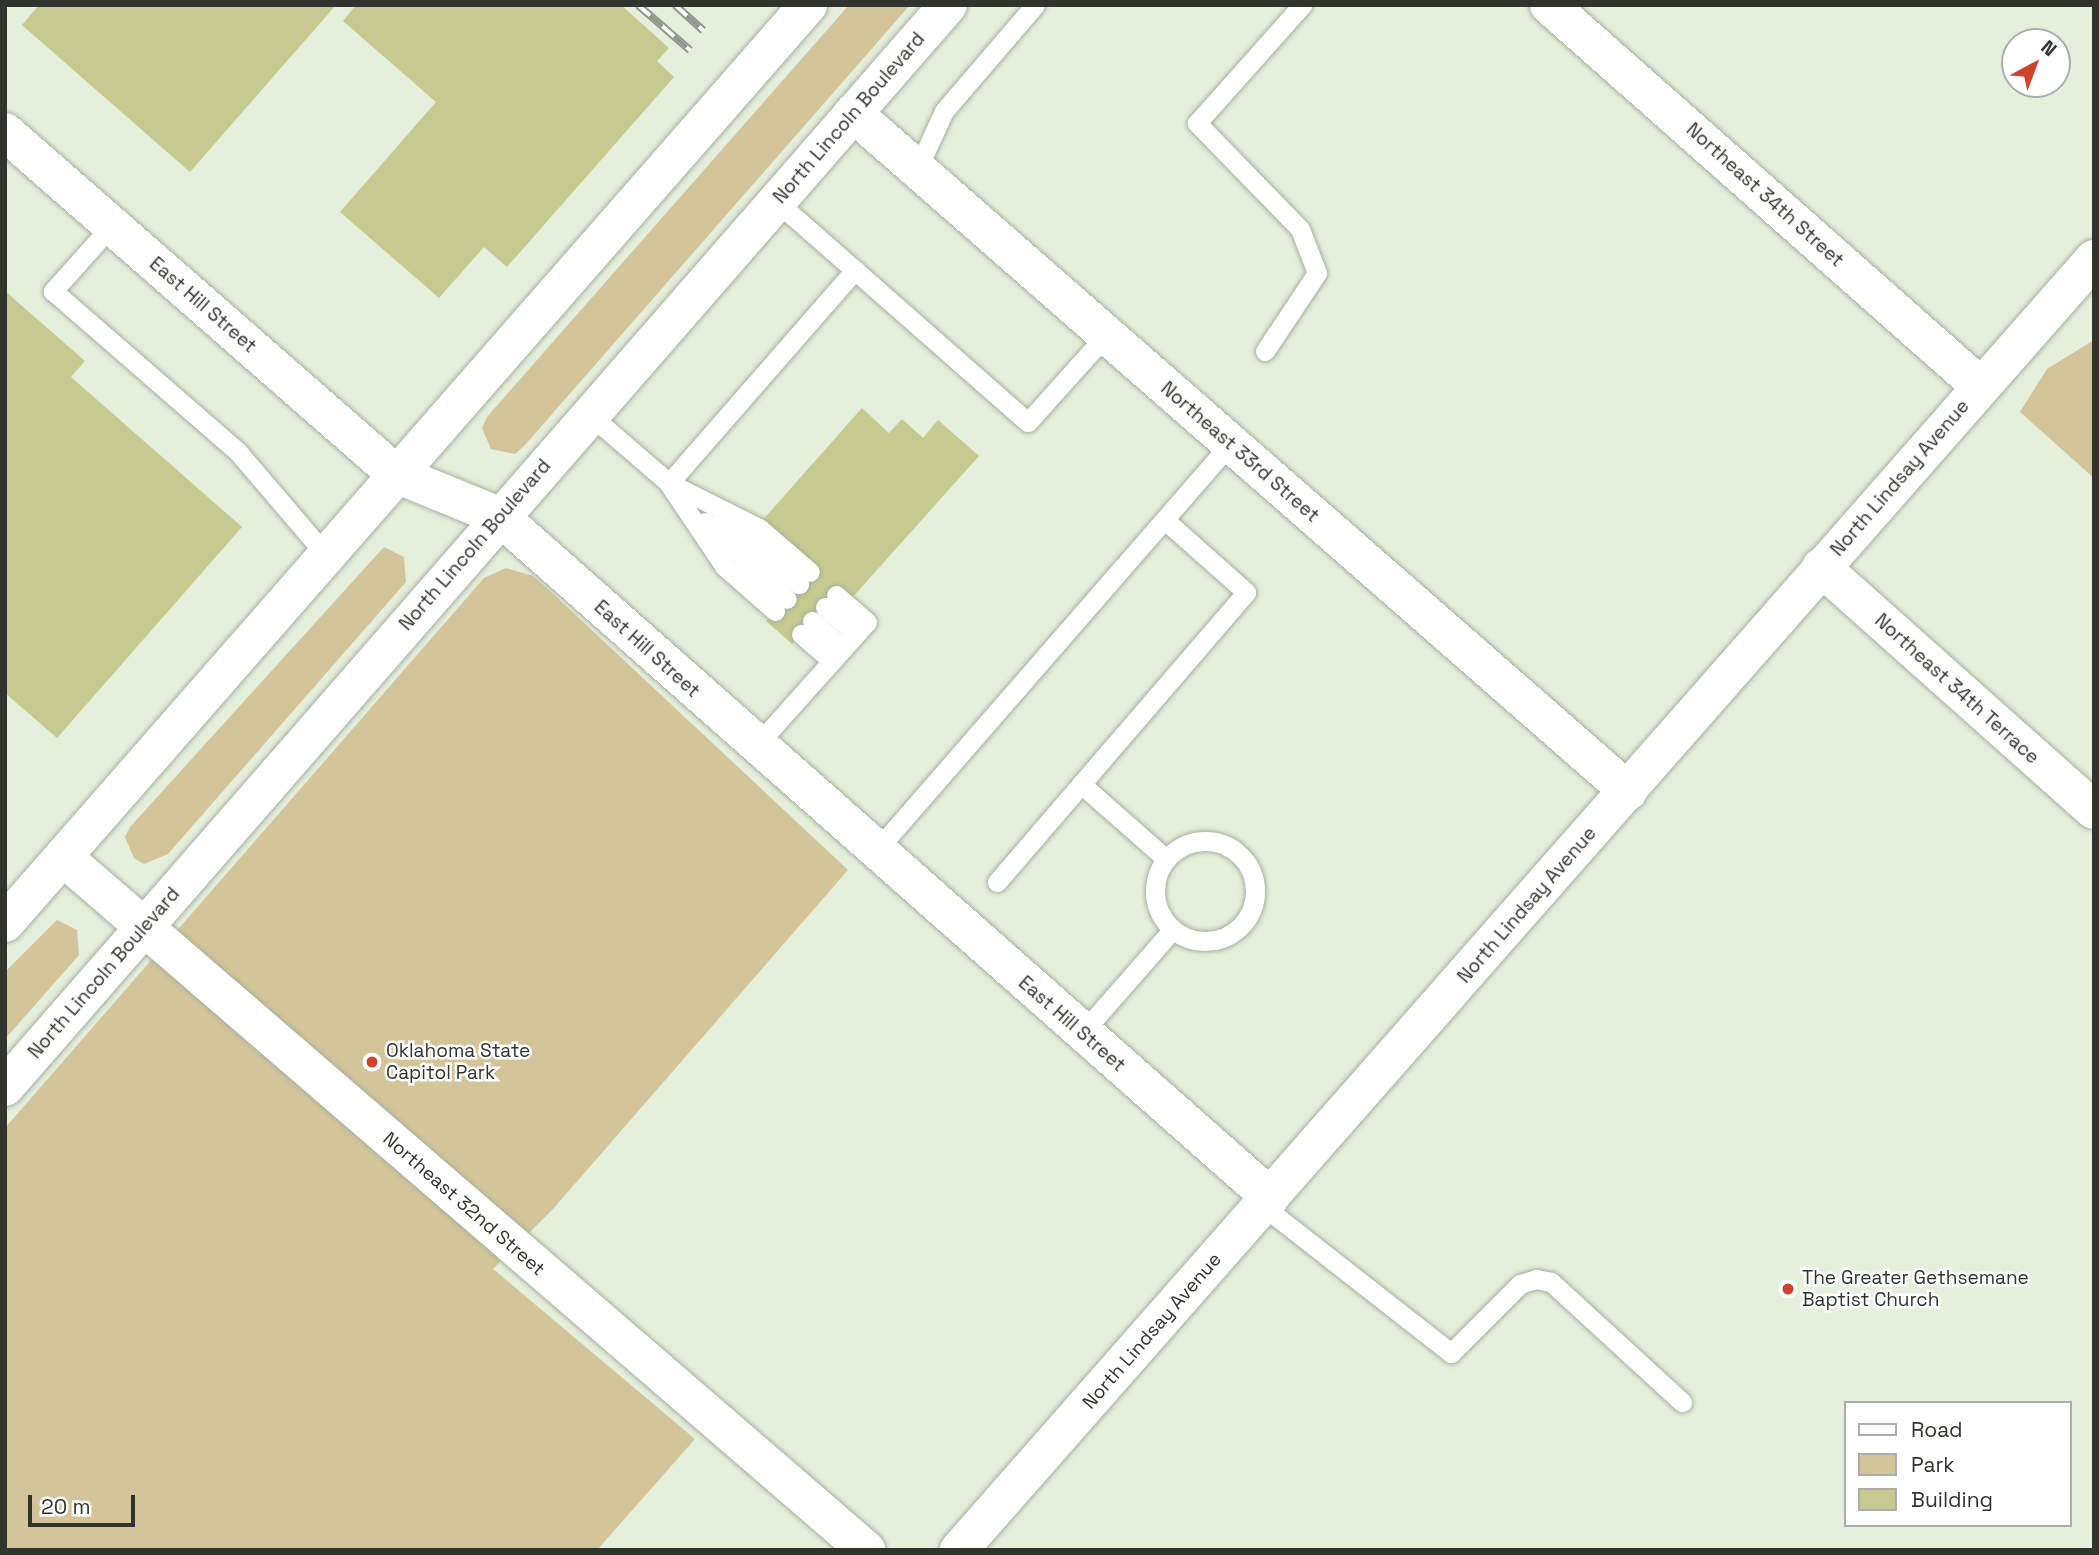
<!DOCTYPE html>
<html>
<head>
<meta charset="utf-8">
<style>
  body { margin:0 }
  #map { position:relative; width:2099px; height:1555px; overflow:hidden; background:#e4efdc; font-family:"Space Grotesk",sans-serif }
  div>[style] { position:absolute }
  .green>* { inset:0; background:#d3c49a }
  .building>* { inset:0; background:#c6ca90 }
  .roads { filter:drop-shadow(0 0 2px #a6b09d) drop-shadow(0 0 2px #a6b09d) }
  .lane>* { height:19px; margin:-9.5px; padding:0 9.5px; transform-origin:9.5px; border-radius:9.5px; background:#fff }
  .lane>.ring { margin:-9.5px; padding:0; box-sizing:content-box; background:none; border:19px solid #fff; border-radius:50% }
  .street>* { height:38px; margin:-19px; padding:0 19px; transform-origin:19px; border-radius:19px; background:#fff }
  .primary>* { height:38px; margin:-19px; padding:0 19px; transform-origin:19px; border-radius:19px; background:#fff }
  .rail>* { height:8px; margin-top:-4px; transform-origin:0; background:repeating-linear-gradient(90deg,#fff 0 16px,#90988a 0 32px); box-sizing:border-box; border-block:2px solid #90988a }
  .dots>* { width:19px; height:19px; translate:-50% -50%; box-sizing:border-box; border:4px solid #fff; border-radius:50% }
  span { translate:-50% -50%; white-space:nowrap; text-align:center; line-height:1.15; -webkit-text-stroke:5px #fff; paint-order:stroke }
  .street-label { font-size:19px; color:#30342c }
  .poi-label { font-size:19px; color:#30342c }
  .left { translate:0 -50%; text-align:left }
  .frame { position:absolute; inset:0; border:7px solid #30342c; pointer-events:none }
  .legend { position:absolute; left:1844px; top:1401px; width:228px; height:126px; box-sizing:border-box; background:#fff; border:2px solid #acaeab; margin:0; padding:9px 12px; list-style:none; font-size:21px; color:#30342c }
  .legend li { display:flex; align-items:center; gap:14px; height:35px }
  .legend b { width:35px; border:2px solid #acaeab }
  .north { position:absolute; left:2001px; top:28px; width:70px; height:70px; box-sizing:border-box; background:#fff; border:2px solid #acaeab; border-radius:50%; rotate:41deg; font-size:19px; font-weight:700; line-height:28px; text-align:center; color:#30342c }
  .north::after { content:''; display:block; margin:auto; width:24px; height:32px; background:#cf432d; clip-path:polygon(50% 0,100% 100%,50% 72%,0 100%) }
  .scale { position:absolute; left:28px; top:1495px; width:107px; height:32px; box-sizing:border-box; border:4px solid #30342c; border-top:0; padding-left:9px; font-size:21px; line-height:24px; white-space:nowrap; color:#30342c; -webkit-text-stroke:5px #fff; paint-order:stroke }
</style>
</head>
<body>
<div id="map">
  <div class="green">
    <i style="clip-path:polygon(849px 5px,910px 5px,525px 445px,515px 454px,491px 449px,482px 428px,487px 417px)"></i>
    <i style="clip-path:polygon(2094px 340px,2094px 478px,2020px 412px,2047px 369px)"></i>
    <i style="clip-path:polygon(384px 547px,404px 557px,406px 582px,168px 854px,144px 864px,134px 858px,125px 837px,130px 827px)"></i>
    <i style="clip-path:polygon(506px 568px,533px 576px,549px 590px,848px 870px,553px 1209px,493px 1269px,695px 1439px,597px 1550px,5px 1550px,5px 1128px,484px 578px)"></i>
    <i style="clip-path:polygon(57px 920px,77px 930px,79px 955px,5px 1039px,5px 972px)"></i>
  </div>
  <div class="building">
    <i style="clip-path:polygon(39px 5px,336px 5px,190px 172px,22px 25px)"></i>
    <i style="clip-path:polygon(356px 5px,621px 5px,669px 48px,657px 61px,674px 77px,507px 267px,484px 247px,439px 298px,340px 212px,436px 102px,343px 21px)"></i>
    <i style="clip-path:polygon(5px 291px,85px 361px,71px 377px,242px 527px,57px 738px,5px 693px)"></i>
    <i style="clip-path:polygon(862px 408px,889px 433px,902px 419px,923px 438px,938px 420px,979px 456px,851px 599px,840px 590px,792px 644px,766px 621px,813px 569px,761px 522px)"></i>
  </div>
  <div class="roads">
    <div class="lane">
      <i style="left:917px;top:170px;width:65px;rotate:-65.4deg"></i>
      <i style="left:944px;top:111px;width:140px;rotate:-49.4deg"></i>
      <i style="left:776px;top:201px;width:335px;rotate:41.3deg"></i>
      <i style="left:1028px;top:422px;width:117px;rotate:-48.1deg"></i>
      <i style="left:112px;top:225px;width:89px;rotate:131.8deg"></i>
      <i style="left:53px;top:291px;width:245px;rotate:41deg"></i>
      <i style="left:238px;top:452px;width:135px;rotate:49.5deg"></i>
      <i style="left:1265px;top:351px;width:94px;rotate:-56.3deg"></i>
      <i style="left:1317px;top:273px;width:47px;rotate:-111.1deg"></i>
      <i style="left:1300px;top:229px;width:148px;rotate:-134.2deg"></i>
      <i style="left:1197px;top:123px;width:158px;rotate:-48.3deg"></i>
      <i style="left:589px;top:414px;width:106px;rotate:40.8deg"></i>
      <i style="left:669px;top:483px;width:283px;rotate:-48.9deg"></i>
      <i style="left:669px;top:483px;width:101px;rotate:26.6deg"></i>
      <i style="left:759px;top:528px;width:67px;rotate:40.8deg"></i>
      <i style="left:669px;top:484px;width:99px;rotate:56.1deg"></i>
      <i style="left:724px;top:566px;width:68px;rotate:41.4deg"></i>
      <i style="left:721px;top:520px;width:101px;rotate:39.4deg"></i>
      <i style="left:705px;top:522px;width:112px;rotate:43.2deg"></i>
      <i style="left:825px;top:607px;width:41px;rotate:41.1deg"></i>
      <i style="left:812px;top:621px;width:41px;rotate:41.1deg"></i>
      <i style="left:801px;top:634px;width:41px;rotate:41.1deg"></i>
      <i style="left:756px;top:746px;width:166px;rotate:-48.2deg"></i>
      <i style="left:867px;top:622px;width:41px;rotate:-138.9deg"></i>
      <i style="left:1081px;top:784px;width:113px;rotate:41.4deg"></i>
      <i class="ring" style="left:1155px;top:841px;width:81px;height:81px"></i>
      <i style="left:875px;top:852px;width:541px;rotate:-48.97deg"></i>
      <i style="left:997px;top:882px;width:382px;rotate:-49.3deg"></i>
      <i style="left:1246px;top:592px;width:108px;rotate:-138.4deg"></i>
      <i style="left:1082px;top:1033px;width:138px;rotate:-48.8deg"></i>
      <i style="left:1263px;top:1206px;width:239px;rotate:38deg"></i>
      <i style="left:1451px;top:1353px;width:98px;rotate:-45deg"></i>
      <i style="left:1520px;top:1284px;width:17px;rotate:-17deg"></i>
      <i style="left:1536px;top:1279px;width:15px;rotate:11deg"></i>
      <i style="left:1551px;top:1282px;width:178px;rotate:42.5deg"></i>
    </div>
    <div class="street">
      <i style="left:1549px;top:5px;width:575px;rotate:41.48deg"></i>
      <i style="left:853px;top:113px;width:1030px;rotate:41.18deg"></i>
      <i style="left:5px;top:132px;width:519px;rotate:41.18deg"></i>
      <i style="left:396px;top:474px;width:111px;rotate:22.2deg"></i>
      <i style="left:499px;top:516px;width:1029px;rotate:41.45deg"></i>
      <i style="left:1821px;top:567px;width:365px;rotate:41.7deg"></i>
      <i style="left:63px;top:857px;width:1061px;rotate:40.79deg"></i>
      <i style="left:959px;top:1550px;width:1719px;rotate:-48.68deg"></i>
    </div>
    <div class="primary">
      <i style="left:5px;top:923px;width:1220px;rotate:-48.82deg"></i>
      <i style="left:5px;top:1087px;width:1435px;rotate:-48.93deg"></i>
    </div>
  </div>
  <div class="rail">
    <i style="left:638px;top:5px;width:69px;rotate:40.9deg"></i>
    <i style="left:675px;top:5px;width:38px;rotate:42deg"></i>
  </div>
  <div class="dots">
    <i style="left:372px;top:1062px;background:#cf432d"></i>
    <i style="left:1788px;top:1289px;background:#cf432d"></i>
  </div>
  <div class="street-label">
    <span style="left:849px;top:118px;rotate:-49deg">North Lincoln Boulevard</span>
    <span style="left:1765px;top:195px;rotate:42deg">Northeast 34th Street</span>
    <span style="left:203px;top:305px;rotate:41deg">East Hill Street</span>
    <span style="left:1240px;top:452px;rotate:41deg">Northeast 33rd Street</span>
    <span style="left:1900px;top:478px;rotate:-49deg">North Lindsay Avenue</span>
    <span style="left:475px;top:545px;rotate:-49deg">North Lincoln Boulevard</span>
    <span style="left:647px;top:649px;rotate:42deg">East Hill Street</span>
    <span style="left:1957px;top:689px;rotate:42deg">Northeast 34th Terrace</span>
    <span style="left:1527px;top:905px;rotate:-49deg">North Lindsay Avenue</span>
    <span style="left:104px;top:973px;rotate:-49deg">North Lincoln Boulevard</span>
    <span style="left:1072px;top:1024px;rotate:41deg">East Hill Street</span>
    <span style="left:464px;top:1204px;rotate:41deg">Northeast 32nd Street</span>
    <span style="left:1152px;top:1331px;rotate:-49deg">North Lindsay Avenue</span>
  </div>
  <div class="poi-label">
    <span class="left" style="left:386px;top:1062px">Oklahoma State<br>Capitol Park</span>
    <span class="left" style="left:1802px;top:1289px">The Greater Gethsemane<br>Baptist Church</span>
  </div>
  <div class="frame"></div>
  <ul class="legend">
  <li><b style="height:9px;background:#fff"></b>Road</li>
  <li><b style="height:19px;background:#d3c49a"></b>Park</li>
  <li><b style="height:19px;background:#c6ca90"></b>Building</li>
  </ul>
  <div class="north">N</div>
  <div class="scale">20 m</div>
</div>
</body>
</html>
